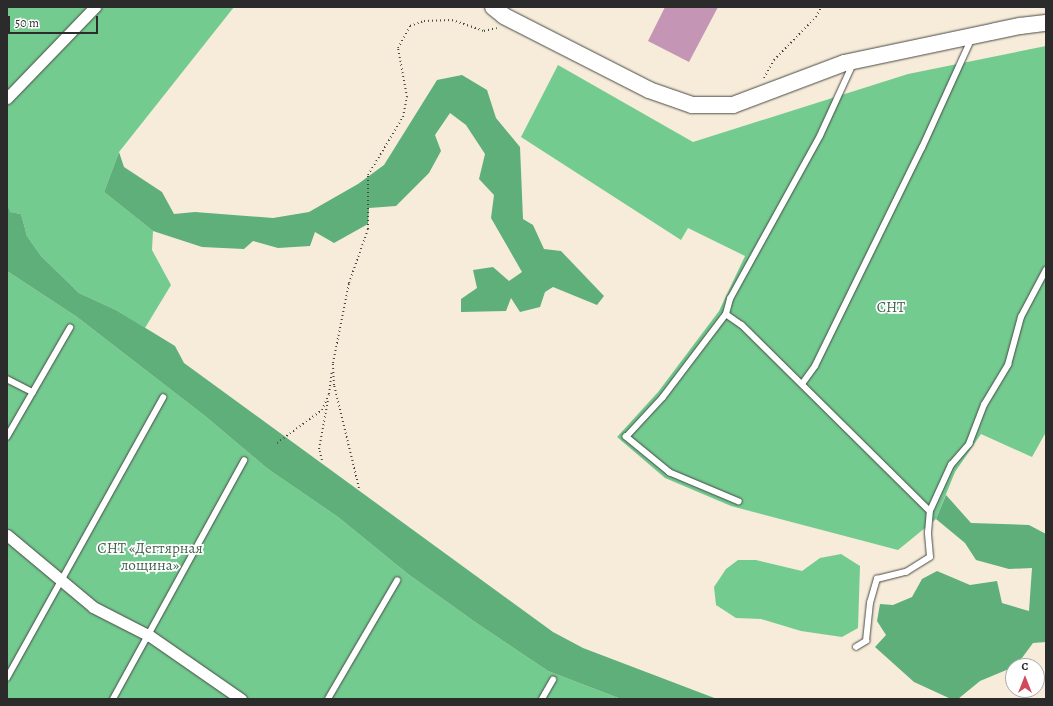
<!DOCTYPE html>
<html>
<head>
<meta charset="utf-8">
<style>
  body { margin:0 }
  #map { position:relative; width:1053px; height:706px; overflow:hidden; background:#f6ecd9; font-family:Alegreya,serif }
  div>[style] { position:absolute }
  .green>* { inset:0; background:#73cb90 }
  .forest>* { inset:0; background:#5eaf7a }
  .building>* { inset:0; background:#c495b4 }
  .path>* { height:2px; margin-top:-1px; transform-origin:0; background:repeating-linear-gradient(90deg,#494845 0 1px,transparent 0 4px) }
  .roads { filter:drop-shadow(0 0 1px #494845) drop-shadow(0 0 1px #494845) }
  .lane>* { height:5.5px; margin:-2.75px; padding:0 2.75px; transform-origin:2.75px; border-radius:2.75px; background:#fff }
  .street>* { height:11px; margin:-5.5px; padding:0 5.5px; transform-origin:5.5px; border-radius:5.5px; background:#fff }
  .secondary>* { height:16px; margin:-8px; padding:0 8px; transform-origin:8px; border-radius:8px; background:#fff }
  span { translate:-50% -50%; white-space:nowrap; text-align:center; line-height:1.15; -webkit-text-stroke:3.5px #fff; paint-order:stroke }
  .park-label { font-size:15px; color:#44634e }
  .frame { position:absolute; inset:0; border:8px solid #2b2b2b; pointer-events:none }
  .north { position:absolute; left:1005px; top:658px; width:40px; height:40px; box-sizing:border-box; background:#fff; border:1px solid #aaa; border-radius:50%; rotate:0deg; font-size:11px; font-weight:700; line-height:16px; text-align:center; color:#2b2b2b }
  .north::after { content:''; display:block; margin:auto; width:14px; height:18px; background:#d1495b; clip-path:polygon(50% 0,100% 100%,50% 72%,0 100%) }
  .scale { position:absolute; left:8px; top:16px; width:90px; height:18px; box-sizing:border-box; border:2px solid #2b2b2b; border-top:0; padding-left:5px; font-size:12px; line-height:14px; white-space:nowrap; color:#2b2b2b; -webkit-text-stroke:3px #fff; paint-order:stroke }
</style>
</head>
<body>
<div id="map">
  <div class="green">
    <i style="clip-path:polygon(7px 7px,234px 7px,119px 152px,104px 192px,153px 231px,152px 250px,171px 285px,145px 328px,116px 310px,79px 293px,41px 256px,27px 236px,21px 214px,9px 212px,7px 205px)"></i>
    <i style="clip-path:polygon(1046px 46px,1046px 432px,1032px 457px,981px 434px,955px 472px,936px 519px,898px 550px,731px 506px,665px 478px,617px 437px,658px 392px,719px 311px,745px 256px,688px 228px,681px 240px,521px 137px,558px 65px,693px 142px,908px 74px)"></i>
    <i style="clip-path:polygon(7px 271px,77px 317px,205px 416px,268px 469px,338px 517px,408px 574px,475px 622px,548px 671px,621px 699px,7px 699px)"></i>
    <i style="clip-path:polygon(841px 554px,860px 566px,858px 628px,842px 637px,801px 631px,761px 619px,736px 618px,716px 605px,714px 587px,726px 569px,738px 560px,756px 560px,802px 571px,820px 558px)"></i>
  </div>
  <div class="forest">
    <i style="clip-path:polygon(462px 75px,487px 90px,496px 118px,520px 147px,523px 219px,533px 225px,544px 249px,561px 251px,604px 296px,597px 305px,553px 287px,545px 292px,540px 307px,520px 312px,511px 298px,506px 311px,461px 312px,461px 299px,477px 288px,473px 270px,493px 267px,509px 281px,522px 272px,491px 218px,494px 195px,479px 179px,485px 154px,466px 125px,450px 113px,435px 135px,441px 151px,429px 173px,396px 206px,369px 208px,368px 224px,334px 243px,315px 232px,310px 246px,278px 248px,253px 241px,244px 249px,202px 247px,153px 231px,104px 192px,119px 152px,124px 167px,162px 192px,174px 214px,195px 212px,273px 218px,309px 212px,358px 184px,384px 165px,437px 80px)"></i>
    <i style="clip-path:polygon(7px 205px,10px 212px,21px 214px,27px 236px,41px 256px,79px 293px,116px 310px,175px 346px,184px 363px,553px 632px,583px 648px,717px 699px,621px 699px,548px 671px,475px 622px,408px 574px,338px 517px,268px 469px,205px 416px,77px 317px,7px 271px)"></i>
    <i style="clip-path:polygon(946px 495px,971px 523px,1029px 525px,1046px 534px,1046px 642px,1033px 643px,1016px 666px,980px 681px,958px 699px,951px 699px,914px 682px,875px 647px,886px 635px,877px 621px,880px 604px,893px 605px,912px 597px,922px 579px,937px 571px,970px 585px,997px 581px,1002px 603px,1029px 611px,1032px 568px,1009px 569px,976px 560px,965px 543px,936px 519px)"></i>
  </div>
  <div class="building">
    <i style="clip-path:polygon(665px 7px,718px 7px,689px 62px,648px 41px)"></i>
  </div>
  <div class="path">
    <i style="left:1045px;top:7px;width:1px;rotate:45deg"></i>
    <i style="left:764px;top:78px;width:21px;rotate:-61deg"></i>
    <i style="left:774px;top:60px;width:60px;rotate:-45.7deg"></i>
    <i style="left:816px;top:17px;width:11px;rotate:-63deg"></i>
    <i style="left:277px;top:443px;width:56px;rotate:-36.3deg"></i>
    <i style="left:322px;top:410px;width:17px;rotate:-66deg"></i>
    <i style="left:329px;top:394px;width:23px;rotate:-83deg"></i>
    <i style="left:322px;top:460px;width:11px;rotate:-105deg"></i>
    <i style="left:319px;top:449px;width:50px;rotate:-79.6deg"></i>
    <i style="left:359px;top:488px;width:106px;rotate:-103.6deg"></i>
    <i style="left:334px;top:385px;width:22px;rotate:-93deg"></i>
    <i style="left:333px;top:363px;width:82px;rotate:-78.7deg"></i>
    <i style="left:349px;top:283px;width:57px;rotate:-70.6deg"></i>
    <i style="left:368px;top:229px;width:54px;rotate:-90deg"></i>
    <i style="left:368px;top:175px;width:68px;rotate:-58.9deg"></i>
    <i style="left:403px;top:117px;width:20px;rotate:-79deg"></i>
    <i style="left:407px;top:97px;width:50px;rotate:-100.4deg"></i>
    <i style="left:398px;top:48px;width:25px;rotate:-61deg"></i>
    <i style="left:410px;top:26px;width:15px;rotate:-20deg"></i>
    <i style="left:424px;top:21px;width:28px;rotate:-2deg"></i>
    <i style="left:452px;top:20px;width:34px;rotate:19deg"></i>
    <i style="left:484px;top:31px;width:13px;rotate:-13deg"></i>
  </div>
  <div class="roads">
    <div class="lane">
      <i style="left:726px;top:314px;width:19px;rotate:35deg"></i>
      <i style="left:742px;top:325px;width:264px;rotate:44.7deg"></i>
      <i style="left:930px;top:511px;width:51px;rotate:-65.5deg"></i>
      <i style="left:951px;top:465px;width:28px;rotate:-49deg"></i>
      <i style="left:969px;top:444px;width:42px;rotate:-69deg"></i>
      <i style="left:984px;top:405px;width:47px;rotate:-59deg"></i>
      <i style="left:1008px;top:365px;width:50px;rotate:-74.8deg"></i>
      <i style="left:1021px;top:317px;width:53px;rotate:-62deg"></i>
      <i style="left:7px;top:379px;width:29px;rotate:27deg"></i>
      <i style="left:802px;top:384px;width:22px;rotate:-54deg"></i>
      <i style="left:815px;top:366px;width:243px;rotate:-63.9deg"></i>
      <i style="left:922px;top:148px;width:119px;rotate:-65.6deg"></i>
      <i style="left:7px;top:437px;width:126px;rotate:-60deg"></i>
      <i style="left:739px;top:502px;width:75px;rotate:-157.2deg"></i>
      <i style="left:670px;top:473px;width:57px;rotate:-140.7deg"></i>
      <i style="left:626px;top:437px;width:54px;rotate:-47.2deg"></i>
      <i style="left:663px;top:397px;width:104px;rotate:-52.8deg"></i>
      <i style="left:726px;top:314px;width:16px;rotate:-75deg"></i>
      <i style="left:730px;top:299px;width:186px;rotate:-61.1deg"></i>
      <i style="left:820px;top:136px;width:79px;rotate:-65.4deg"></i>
      <i style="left:856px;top:647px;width:12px;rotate:-31deg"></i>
      <i style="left:866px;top:641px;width:38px;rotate:-84deg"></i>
      <i style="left:870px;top:603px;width:25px;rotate:-74deg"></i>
      <i style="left:877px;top:579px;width:30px;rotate:-14deg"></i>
      <i style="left:906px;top:572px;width:28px;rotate:-32deg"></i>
      <i style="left:930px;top:557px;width:24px;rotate:-95deg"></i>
      <i style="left:928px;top:533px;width:22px;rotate:-85deg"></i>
      <i style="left:7px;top:678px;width:321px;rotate:-60.9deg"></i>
      <i style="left:113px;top:699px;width:272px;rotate:-61.2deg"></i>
      <i style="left:328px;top:699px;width:137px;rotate:-59.7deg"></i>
      <i style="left:542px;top:699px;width:22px;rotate:-60deg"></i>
    </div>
    <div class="street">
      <i style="left:7px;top:98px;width:127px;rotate:-46deg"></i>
      <i style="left:7px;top:535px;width:112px;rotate:39.9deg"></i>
      <i style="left:93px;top:607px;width:64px;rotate:27deg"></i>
      <i style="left:150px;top:636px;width:111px;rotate:34.7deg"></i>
    </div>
    <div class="secondary">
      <i style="left:493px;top:7px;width:14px;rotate:39deg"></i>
      <i style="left:504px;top:16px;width:163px;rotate:27deg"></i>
      <i style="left:649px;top:90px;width:46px;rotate:19.2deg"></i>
      <i style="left:692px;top:105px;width:41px"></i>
      <i style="left:733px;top:105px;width:119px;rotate:-20.7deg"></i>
      <i style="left:844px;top:63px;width:180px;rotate:-11.9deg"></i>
      <i style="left:1020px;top:26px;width:26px;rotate:-7deg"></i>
    </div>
  </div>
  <div class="park-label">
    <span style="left:891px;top:308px">СНТ</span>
    <span style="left:150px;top:557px">СНТ «Дегтярная<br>лощина»</span>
  </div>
  <div class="frame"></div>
  <div class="north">С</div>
  <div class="scale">50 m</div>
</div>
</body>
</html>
